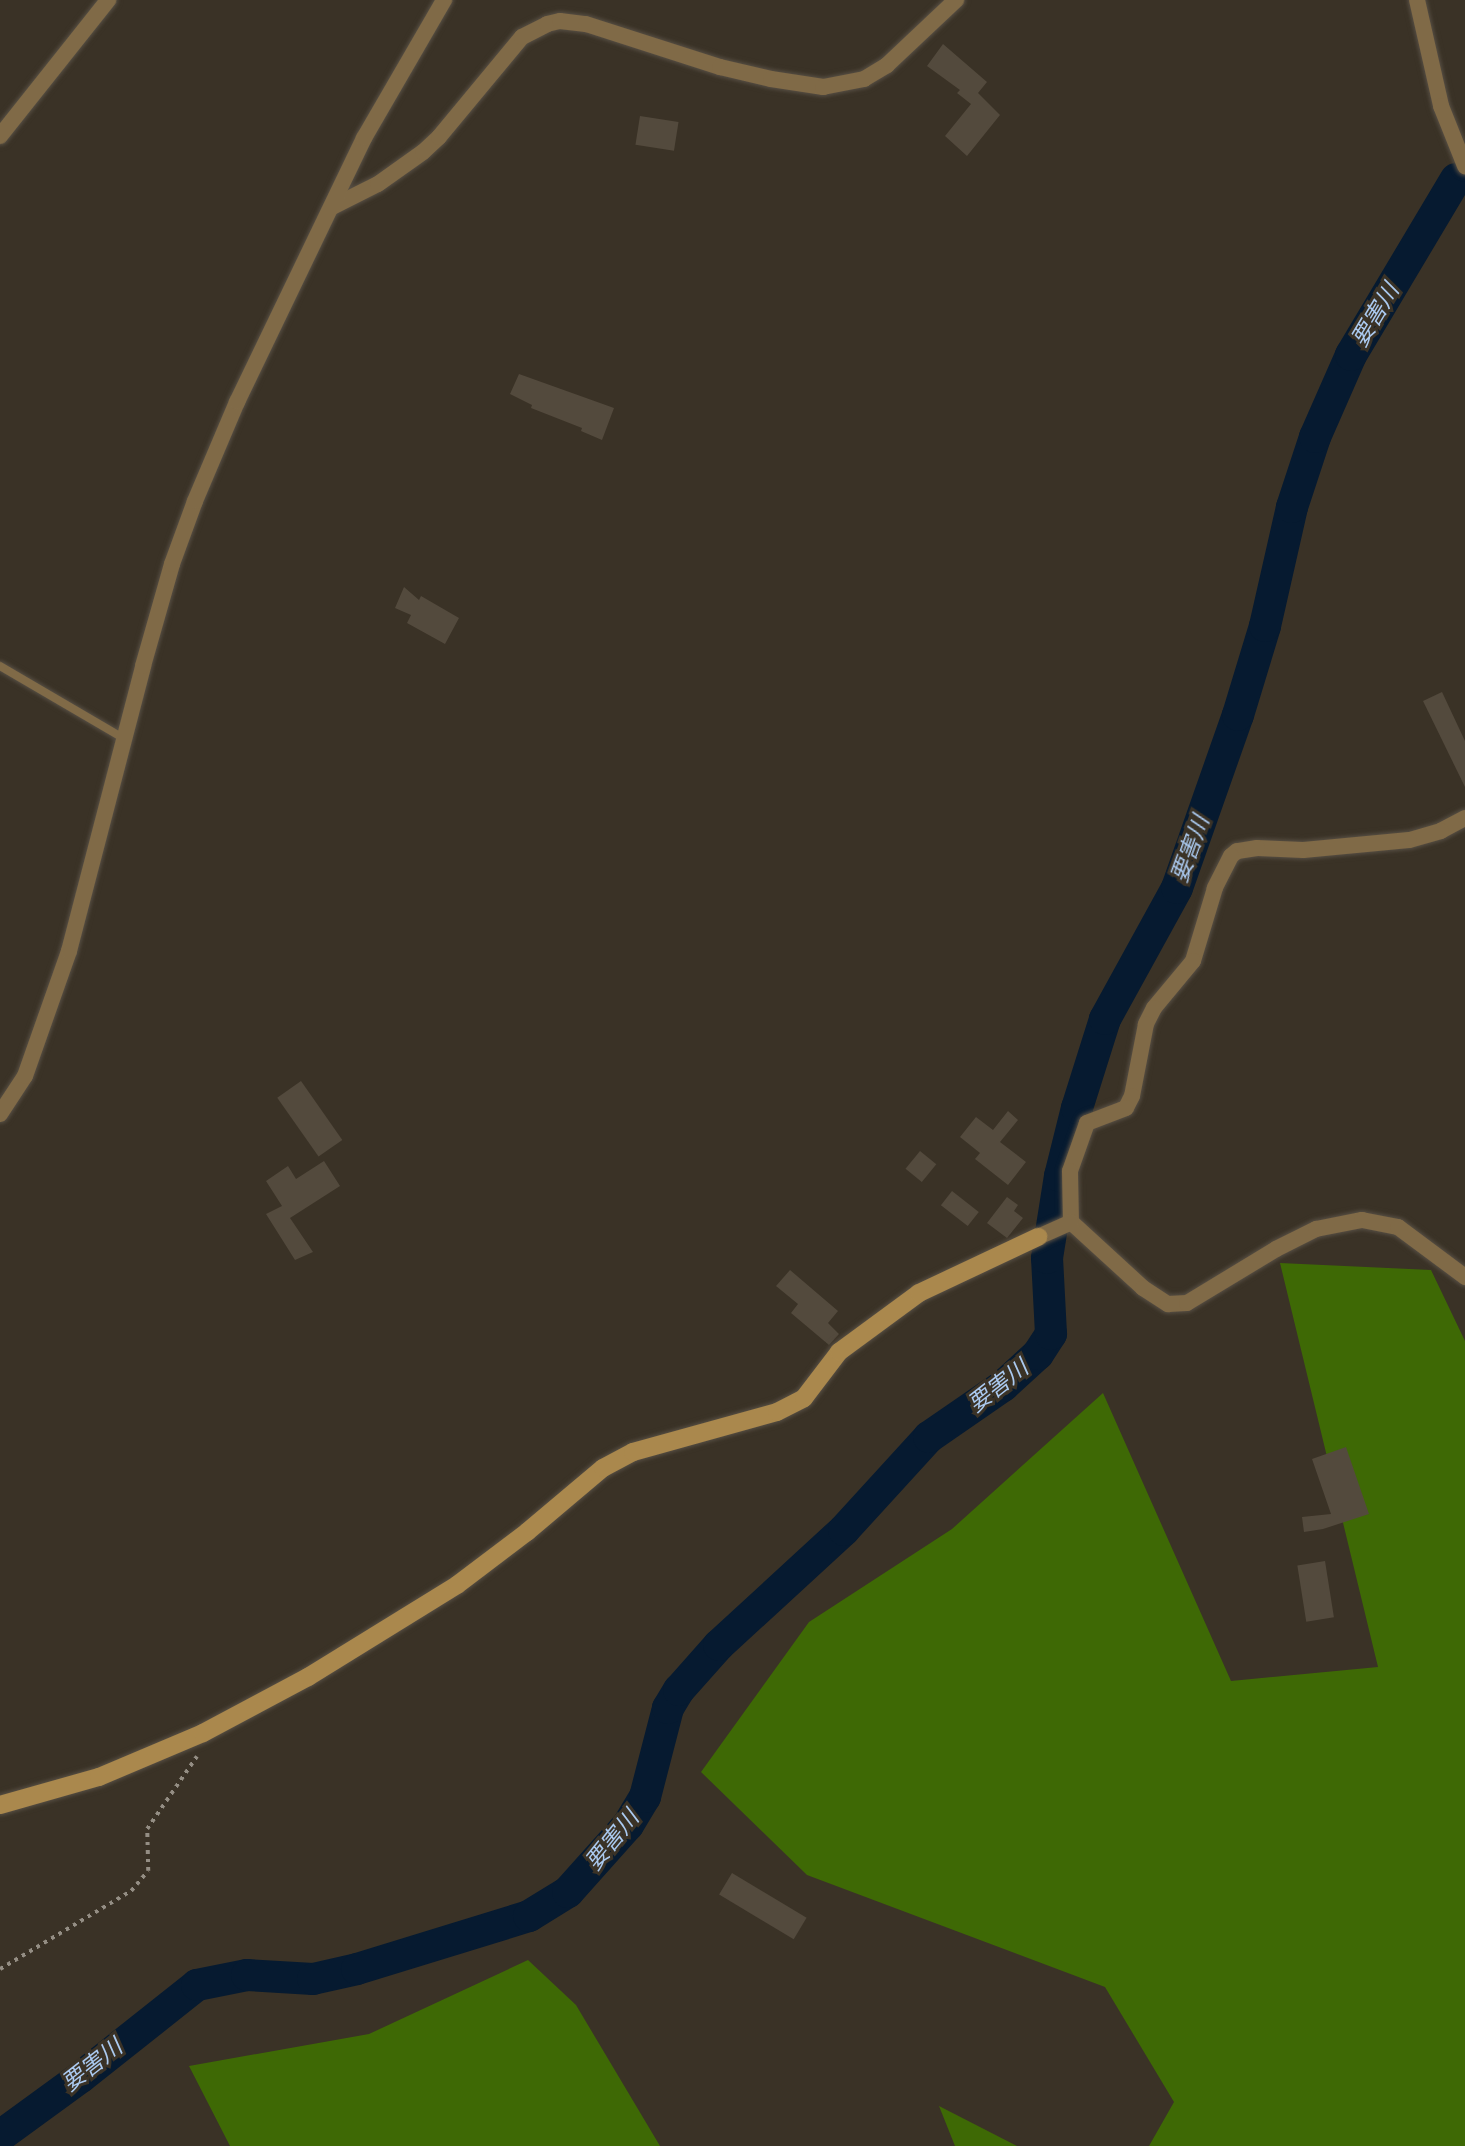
<!DOCTYPE html>
<html>
<head>
<meta charset="utf-8">
<style>
  body { margin:0 }
  #map { position:relative; width:1465px; height:2146px; overflow:hidden; background:#3a3226; font-family:Mulish,"Noto Sans JP",sans-serif }
  div>[style] { position:absolute }
  .forest>* { inset:0; background:#3e6905 }
  .river>* { height:32px; margin:-16px; padding:0 16px; transform-origin:16px; border-radius:16px; background:#061a30 }
  .building>* { inset:0; background:#534a3d; transform-origin:0 0 }
  .path>* { height:3.5px; margin-top:-1.75px; transform-origin:0; background:repeating-linear-gradient(90deg,#948e84 0 3.5px,transparent 0 8.5px) }
  .roads { filter:drop-shadow(0 0 2px #574f44) drop-shadow(0 0 2px #574f44) }
  .lane>* { height:8px; margin:-4px; padding:0 4px; transform-origin:4px; border-radius:4px; background:#806a47 }
  .street>* { height:16px; margin:-8px; padding:0 8px; transform-origin:8px; border-radius:8px; background:#806a47 }
  .secondary>* { height:18px; margin:-9px; padding:0 9px; transform-origin:9px; border-radius:9px; background:#aa884d }
  span { translate:-50% -50%; white-space:nowrap; text-align:center; line-height:1.15; -webkit-text-stroke:6px #3a3226; paint-order:stroke }
  .water-label { font-size:23px; color:#abcaf0; font-style:italic }
</style>
</head>
<body>
<div id="map">
  <div class="forest">
    <i style="clip-path:polygon(1280px 1263px,1431px 1270px,1465px 1341px,1465px 2146px,1149px 2146px,1174px 2102px,1105px 1987px,807px 1875px,701px 1772px,809px 1622px,952px 1529px,1103px 1393px,1231px 1681px,1378px 1667px)"></i>
    <i style="clip-path:polygon(528px 1960px,576px 2005px,660px 2146px,230px 2146px,189px 2066px,369px 2034px)"></i>
    <i style="clip-path:polygon(939px 2106px,1017px 2146px,955px 2146px)"></i>
  </div>
  <div class="river">
    <i style="left:0;top:2136px;width:100px;rotate:-36.1deg"></i>
    <i style="left:81px;top:2077px;width:148px;rotate:-38.4deg"></i>
    <i style="left:197px;top:1985px;width:51px;rotate:-11.3deg"></i>
    <i style="left:247px;top:1975px;width:66px;rotate:3.5deg"></i>
    <i style="left:313px;top:1979px;width:45px;rotate:-12.8deg"></i>
    <i style="left:357px;top:1969px;width:180px;rotate:-17.1deg"></i>
    <i style="left:529px;top:1916px;width:46px;rotate:-31.6deg"></i>
    <i style="left:568px;top:1892px;width:90px;rotate:-48.2deg"></i>
    <i style="left:628px;top:1825px;width:33px;rotate:-59deg"></i>
    <i style="left:645px;top:1797px;width:92px;rotate:-75.5deg"></i>
    <i style="left:668px;top:1708px;width:21px;rotate:-59deg"></i>
    <i style="left:679px;top:1690px;width:60px;rotate:-48.4deg"></i>
    <i style="left:719px;top:1645px;width:170px;rotate:-42.6deg"></i>
    <i style="left:844px;top:1530px;width:126px;rotate:-47.6deg"></i>
    <i style="left:929px;top:1437px;width:90px;rotate:-34.6deg"></i>
    <i style="left:1003px;top:1386px;width:47px;rotate:-42.4deg"></i>
    <i style="left:1038px;top:1354px;width:24px;rotate:-57deg"></i>
    <i style="left:1051px;top:1334px;width:76px;rotate:-93deg"></i>
    <i style="left:1047px;top:1258px;width:83px;rotate:-81deg"></i>
    <i style="left:1060px;top:1176px;width:70px;rotate:-76deg"></i>
    <i style="left:1077px;top:1108px;width:93px;rotate:-72.5deg"></i>
    <i style="left:1105px;top:1019px;width:149px;rotate:-61.2deg"></i>
    <i style="left:1177px;top:888px;width:183px;rotate:-70.6deg"></i>
    <i style="left:1238px;top:715px;width:93px;rotate:-73.1deg"></i>
    <i style="left:1265px;top:626px;width:122px;rotate:-77.2deg"></i>
    <i style="left:1292px;top:507px;width:74px;rotate:-71.8deg"></i>
    <i style="left:1315px;top:437px;width:90px;rotate:-66.3deg"></i>
    <i style="left:1351px;top:355px;width:205px;rotate:-59.2deg"></i>
  </div>
  <div class="building">
    <i style="clip-path:polygon(943px 44px,987px 82px,978px 93px,1000px 115px,967px 156px,945px 136px,971px 104px,957px 93px,960px 90px,927px 66px)"></i>
    <i style="left:640px;top:116px;width:39px;height:29px;rotate:9deg"></i>
    <i style="clip-path:polygon(519px 374px,614px 408px,602px 440px,581px 431px,582px 428px,531px 408px,532px 405px,510px 394px)"></i>
    <i style="clip-path:polygon(404px 587px,419px 600px,421px 596px,459px 618px,445px 644px,407px 623px,411px 615px,395px 608px)"></i>
    <i style="clip-path:polygon(1442px 692px,1465px 741px,1465px 787px,1423px 701px)"></i>
    <i style="left:301px;top:1081px;width:72px;height:29px;rotate:55deg"></i>
    <i style="clip-path:polygon(1008px 1111px,1018px 1120px,1000px 1142px,1026px 1162px,1008px 1185px,975px 1159px,980px 1153px,960px 1137px,976px 1117px,993px 1130px)"></i>
    <i style="left:920px;top:1151px;width:21px;height:23px;rotate:39deg"></i>
    <i style="clip-path:polygon(324px 1161px,340px 1186px,290px 1218px,313px 1252px,295px 1260px,266px 1214px,282px 1206px,266px 1181px,288px 1166px,296px 1179px)"></i>
    <i style="left:952px;top:1191px;width:34px;height:18px;rotate:38deg"></i>
    <i style="clip-path:polygon(1007px 1197px,1018px 1205px,1014px 1211px,1023px 1218px,1007px 1238px,987px 1223px)"></i>
    <i style="clip-path:polygon(790px 1270px,838px 1311px,828px 1323px,839px 1334px,829px 1345px,791px 1313px,798px 1304px,776px 1286px)"></i>
    <i style="clip-path:polygon(1346px 1447px,1369px 1514px,1323px 1529px,1304px 1532px,1302px 1517px,1331px 1514px,1312px 1459px)"></i>
    <i style="left:1325px;top:1561px;width:57px;height:28px;rotate:81deg"></i>
    <i style="left:732px;top:1873px;width:87px;height:25px;rotate:31deg"></i>
  </div>
  <div class="path">
    <i style="left:0;top:1969px;width:152px;rotate:-30.8deg"></i>
    <i style="left:131px;top:1891px;width:26px;rotate:-50deg"></i>
    <i style="left:148px;top:1871px;width:42px;rotate:-91.4deg"></i>
    <i style="left:147px;top:1829px;width:88px;rotate:-55.6deg"></i>
  </div>
  <div class="roads">
    <div class="lane">
      <i style="left:0;top:666px;width:145px;rotate:30.3deg"></i>
    </div>
    <div class="street">
      <i style="left:1417px;top:0;width:109px;rotate:77.2deg"></i>
      <i style="left:1441px;top:106px;width:65px;rotate:68.2deg"></i>
      <i style="left:0;top:136px;width:174px;rotate:-51.5deg"></i>
      <i style="left:332px;top:207px;width:51px;rotate:-26.6deg"></i>
      <i style="left:378px;top:184px;width:55px;rotate:-35.4deg"></i>
      <i style="left:423px;top:152px;width:22px;rotate:-43deg"></i>
      <i style="left:439px;top:137px;width:130px;rotate:-50.3deg"></i>
      <i style="left:522px;top:37px;width:28px;rotate:-27deg"></i>
      <i style="left:547px;top:24px;width:13px;rotate:-13deg"></i>
      <i style="left:560px;top:21px;width:26px;rotate:7deg"></i>
      <i style="left:586px;top:24px;width:141px;rotate:17.8deg"></i>
      <i style="left:720px;top:67px;width:52px;rotate:13.2deg"></i>
      <i style="left:771px;top:79px;width:53px;rotate:8.7deg"></i>
      <i style="left:823px;top:87px;width:42px;rotate:-11deg"></i>
      <i style="left:864px;top:79px;width:27px;rotate:-31deg"></i>
      <i style="left:887px;top:65px;width:95px;rotate:-43.3deg"></i>
      <i style="left:1465px;top:818px;width:27px;rotate:152deg"></i>
      <i style="left:1441px;top:831px;width:33px;rotate:164deg"></i>
      <i style="left:1409px;top:840px;width:106px;rotate:174.6deg"></i>
      <i style="left:1303px;top:850px;width:46px;rotate:-177.5deg"></i>
      <i style="left:1257px;top:848px;width:20px;rotate:171deg"></i>
      <i style="left:1237px;top:851px;width:8px;rotate:140deg"></i>
      <i style="left:1231px;top:856px;width:36px;rotate:117deg"></i>
      <i style="left:1215px;top:888px;width:76px;rotate:106.8deg"></i>
      <i style="left:1193px;top:961px;width:61px;rotate:129.7deg"></i>
      <i style="left:1154px;top:1008px;width:18px;rotate:117deg"></i>
      <i style="left:1146px;top:1024px;width:73px;rotate:101deg"></i>
      <i style="left:1132px;top:1096px;width:13px;rotate:117deg"></i>
      <i style="left:1126px;top:1108px;width:42px;rotate:159deg"></i>
      <i style="left:1087px;top:1123px;width:51px;rotate:109.5deg"></i>
      <i style="left:1070px;top:1171px;width:51px;rotate:88.9deg"></i>
      <i style="left:1071px;top:1222px;width:98px;rotate:42.5deg"></i>
      <i style="left:1143px;top:1288px;width:30px;rotate:33deg"></i>
      <i style="left:1168px;top:1304px;width:19px;rotate:-3deg"></i>
      <i style="left:1187px;top:1303px;width:104px;rotate:-31.2deg"></i>
      <i style="left:1276px;top:1249px;width:45px;rotate:-26.6deg"></i>
      <i style="left:1316px;top:1229px;width:47px;rotate:-11.1deg"></i>
      <i style="left:1362px;top:1220px;width:37px;rotate:11deg"></i>
      <i style="left:1398px;top:1227px;width:84px;rotate:36.7deg"></i>
      <i style="left:0;top:1114px;width:45px;rotate:-56.7deg"></i>
      <i style="left:25px;top:1076px;width:133px;rotate:-70.6deg"></i>
      <i style="left:69px;top:951px;width:294px;rotate:-75.4deg"></i>
      <i style="left:143px;top:666px;width:106px;rotate:-74.1deg"></i>
      <i style="left:172px;top:564px;width:67px;rotate:-69.9deg"></i>
      <i style="left:195px;top:501px;width:108px;rotate:-67deg"></i>
      <i style="left:237px;top:402px;width:293px;rotate:-64.3deg"></i>
      <i style="left:364px;top:138px;width:160px;rotate:-59.9deg"></i>
      <i style="left:1038px;top:1237px;width:36px;rotate:-24deg"></i>
    </div>
    <div class="secondary">
      <i style="left:0;top:1805px;width:103px;rotate:-15.8deg"></i>
      <i style="left:99px;top:1777px;width:113px;rotate:-22.9deg"></i>
      <i style="left:203px;top:1733px;width:119px;rotate:-28.1deg"></i>
      <i style="left:308px;top:1677px;width:175px;rotate:-31.7deg"></i>
      <i style="left:457px;top:1585px;width:88px;rotate:-37.1deg"></i>
      <i style="left:527px;top:1532px;width:99px;rotate:-40.1deg"></i>
      <i style="left:603px;top:1468px;width:34px;rotate:-28deg"></i>
      <i style="left:633px;top:1452px;width:149px;rotate:-15.5deg"></i>
      <i style="left:777px;top:1412px;width:30px;rotate:-27deg"></i>
      <i style="left:804px;top:1398px;width:58px;rotate:-52.7deg"></i>
      <i style="left:839px;top:1352px;width:99px;rotate:-36.4deg"></i>
      <i style="left:919px;top:1293px;width:132px;rotate:-25.2deg"></i>
    </div>
  </div>
  <div class="water-label">
    <span style="left:1375px;top:315px;rotate:-59deg">要害川</span>
    <span style="left:1190px;top:849px;rotate:-70deg">要害川</span>
    <span style="left:998px;top:1386px;rotate:-38deg">要害川</span>
    <span style="left:612px;top:1840px;rotate:-51deg">要害川</span>
    <span style="left:92px;top:2065px;rotate:-38deg">要害川</span>
  </div>
</div>
</body>
</html>
